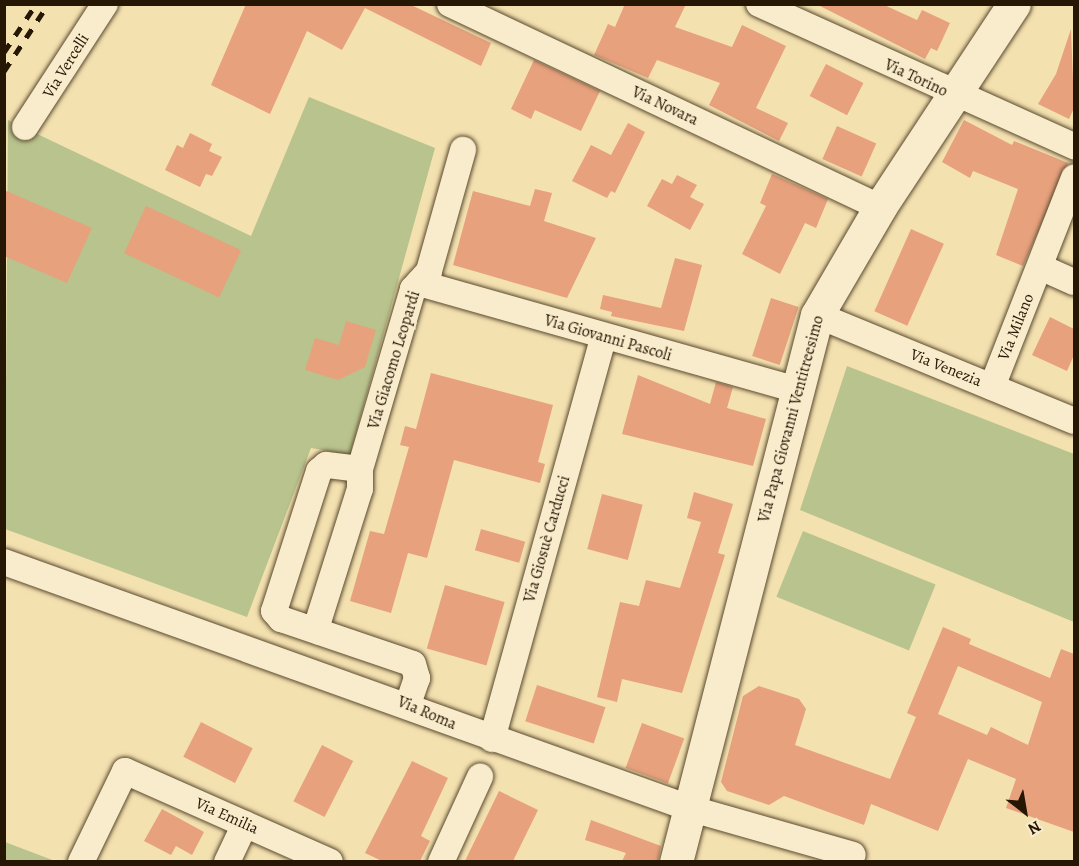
<!DOCTYPE html>
<html>
<head>
<meta charset="utf-8">
<style>
  body { margin:0 }
  #map { position:relative; width:1079px; height:866px; overflow:hidden; background:#f4e1b0; font-family:Alegreya,serif }
  div>[style] { position:absolute }
  .green>* { inset:0; background:#b9c38d; transform-origin:0 0 }
  .building>* { inset:0; background:#e7a17d; transform-origin:0 0 }
  .roads { filter:drop-shadow(0 0 2px #5a4a2f) drop-shadow(0 0 2px #5a4a2f) }
  .minor>* { height:26px; margin:-13px; padding:0 13px; transform-origin:13px; border-radius:13px; background:#f8eccc }
  .tertiary>* { height:33px; margin:-16.5px; padding:0 16.5px; transform-origin:16.5px; border-radius:16.5px; background:#f8eccc }
  .rail>* { height:4.5px; margin-top:-2.25px; transform-origin:0; background:repeating-linear-gradient(90deg,#261704 0 10px,transparent 0 20px) }
  span { translate:-50% -50%; white-space:nowrap; text-align:center; line-height:1.15; -webkit-text-stroke:4.5px #f8eccc; paint-order:stroke }
  .street-label { font-size:16px; color:#261704 }
  .frame { position:absolute; inset:0; border:6px solid #261704; pointer-events:none }
  .north { position:absolute; left:995px; top:782px; width:60px; height:60px; -webkit-text-stroke:4px #f8eccc; paint-order:stroke; rotate:149deg; font-size:16px; font-weight:700; line-height:24px; text-align:center; color:#261704 }
  .north::after { content:''; display:block; margin:auto; width:21px; height:27px; background:#261704; clip-path:polygon(50% 0,100% 100%,50% 72%,0 100%) }
</style>
</head>
<body>
<div id="map">
  <div class="green">
    <i style="clip-path:polygon(309px 97px,435px 148px,350px 455px,311px 448px,247px 617px,5px 529px,8px 120px,251px 236px)"></i>
    <i style="clip-path:polygon(847px 366px,1074px 454px,1074px 622px,800px 510px)"></i>
    <i style="left:803px;top:531px;width:143px;height:71px;rotate:22deg"></i>
    <i style="clip-path:polygon(5px 842px,55px 861px,5px 861px)"></i>
  </div>
  <div class="building">
    <i style="clip-path:polygon(246px 4px,409px 4px,491px 43px,481px 66px,365px 8px,342px 50px,307px 31px,270px 114px,211px 85px)"></i>
    <i style="clip-path:polygon(625px 4px,686px 4px,675px 27px,732px 47px,742px 25px,786px 46px,756px 108px,788px 123px,779px 141px,709px 105px,720px 83px,657px 60px,648px 78px,594px 55px,608px 24px,615px 27px)"></i>
    <i style="clip-path:polygon(816px 4px,882px 4px,917px 20px,922px 10px,950px 23px,937px 51px,931px 48px,925px 59px)"></i>
    <i style="clip-path:polygon(1071px 29px,1074px 108px,1069px 119px,1038px 104px,1056px 74px)"></i>
    <i style="clip-path:polygon(534px 60px,600px 91px,581px 131px,535px 110px,531px 119px,511px 109px)"></i>
    <i style="left:826px;top:64px;width:42px;height:36px;rotate:27deg"></i>
    <i style="clip-path:polygon(964px 120px,1012px 145px,1014px 141px,1068px 163px,1023px 266px,996px 255px,1018px 189px,973px 171px,970px 178px,942px 162px)"></i>
    <i style="clip-path:polygon(628px 123px,645px 132px,615px 193px,611px 191px,607px 198px,572px 181px,591px 145px,611px 155px)"></i>
    <i style="left:837px;top:126px;width:43px;height:36px;rotate:24deg"></i>
    <i style="clip-path:polygon(190px 133px,212px 144px,209px 151px,222px 157px,212px 176px,206px 174px,200px 187px,165px 170px,177px 145px,183px 148px)"></i>
    <i style="clip-path:polygon(772px 174px,828px 199px,816px 228px,805px 223px,780px 274px,742px 254px,766px 206px,760px 203px)"></i>
    <i style="clip-path:polygon(677px 175px,697px 185px,690px 197px,704px 204px,690px 230px,647px 206px,662px 179px,672px 184px)"></i>
    <i style="clip-path:polygon(535px 189px,552px 193px,544px 221px,596px 238px,567px 298px,453px 265px,473px 191px,530px 206px)"></i>
    <i style="clip-path:polygon(4px 190px,92px 228px,67px 283px,4px 256px)"></i>
    <i style="left:146px;top:206px;width:105px;height:52px;rotate:25deg"></i>
    <i style="left:911px;top:229px;width:36px;height:90px;rotate:24deg"></i>
    <i style="clip-path:polygon(675px 258px,702px 265px,684px 331px,611px 316px,612px 312px,600px 309px,603px 295px,661px 308px)"></i>
    <i style="left:771px;top:298px;width:29px;height:61px;rotate:18deg"></i>
    <i style="clip-path:polygon(1050px 317px,1074px 329px,1074px 355px,1067px 371px,1032px 355px)"></i>
    <i style="clip-path:polygon(346px 321px,376px 330px,365px 367px,338px 380px,305px 370px,315px 338px,339px 345px)"></i>
    <i style="clip-path:polygon(431px 373px,553px 405px,538px 462px,545px 464px,540px 483px,454px 460px,427px 558px,408px 553px,391px 613px,350px 601px,370px 531px,384px 534px,409px 447px,400px 445px,405px 426px,416px 429px)"></i>
    <i style="clip-path:polygon(638px 375px,710px 404px,716px 382px,733px 387px,727px 408px,766px 419px,753px 466px,622px 434px)"></i>
    <i style="clip-path:polygon(694px 492px,733px 504px,718px 553px,725px 555px,682px 693px,622px 679px,617px 702px,597px 697px,620px 602px,639px 606px,646px 580px,680px 588px,701px 522px,687px 518px)"></i>
    <i style="left:602px;top:494px;width:42px;height:57px;rotate:15deg"></i>
    <i style="left:481px;top:529px;width:46px;height:22px;rotate:16deg"></i>
    <i style="left:445px;top:585px;width:62px;height:66px;rotate:16deg"></i>
    <i style="clip-path:polygon(evenodd,943px 627px,971px 639px,969px 644px,1050px 678px,1061px 649px,1074px 654px,1074px 832px,1006px 808px,1016px 779px,968px 759px,938px 831px,871px 804px,864px 825px,784px 796px,769px 805px,727px 791px,721px 782px,743px 696px,759px 686px,799px 699px,806px 709px,795px 745px,890px 779px,916px 717px,907px 713px,943px 627px,958px 666px,1042px 702px,1028px 745px,991px 727px,987px 735px,938px 714px,958px 666px)"></i>
    <i style="left:537px;top:685px;width:72px;height:38px;rotate:18deg"></i>
    <i style="left:201px;top:722px;width:58px;height:39px;rotate:27deg"></i>
    <i style="left:642px;top:723px;width:45px;height:48px;rotate:20deg"></i>
    <i style="left:322px;top:745px;width:35px;height:63px;rotate:27deg"></i>
    <i style="clip-path:polygon(412px 761px,448px 778px,421px 836px,430px 841px,420px 861px,382px 861px,365px 853px)"></i>
    <i style="clip-path:polygon(499px 791px,538px 810px,513px 861px,465px 861px)"></i>
    <i style="clip-path:polygon(162px 809px,204px 832px,192px 855px,176px 846px,171px 855px,144px 841px)"></i>
    <i style="clip-path:polygon(591px 820px,661px 846px,658px 861px,622px 861px,626px 853px,585px 840px)"></i>
  </div>
  <div class="roads">
    <div class="minor">
      <i style="left:450px;top:4px;width:476px;rotate:25.3deg"></i>
      <i style="left:759px;top:4px;width:346px;rotate:24.3deg"></i>
      <i style="left:25px;top:127px;width:147px;rotate:-57deg"></i>
      <i style="left:1040px;top:267px;width:37px;rotate:24deg"></i>
      <i style="left:419px;top:283px;width:394px;rotate:15.8deg"></i>
      <i style="left:817px;top:315px;width:278px;rotate:22.4deg"></i>
      <i style="left:992px;top:387px;width:225px;rotate:-68.6deg"></i>
      <i style="left:360px;top:469px;width:188px;rotate:-73.6deg"></i>
      <i style="left:413px;top:289px;width:24px;rotate:-48deg"></i>
      <i style="left:429px;top:271px;width:126px;rotate:-74.3deg"></i>
      <i style="left:4px;top:562px;width:731px;rotate:19.75deg"></i>
      <i style="left:692px;top:809px;width:167px;rotate:15.9deg"></i>
      <i style="left:319px;top:632px;width:10px;rotate:-96deg"></i>
      <i style="left:318px;top:622px;width:139px;rotate:-72.5deg"></i>
      <i style="left:360px;top:489px;width:20px;rotate:-90deg"></i>
      <i style="left:360px;top:469px;width:34px;rotate:-173deg"></i>
      <i style="left:326px;top:465px;width:9px;rotate:139deg"></i>
      <i style="left:319px;top:471px;width:147px;rotate:107.8deg"></i>
      <i style="left:274px;top:611px;width:11px;rotate:49deg"></i>
      <i style="left:281px;top:619px;width:139px;rotate:18.8deg"></i>
      <i style="left:413px;top:664px;width:15px;rotate:74deg"></i>
      <i style="left:417px;top:678px;width:28px;rotate:109deg"></i>
      <i style="left:492px;top:739px;width:416px;rotate:-74.5deg"></i>
      <i style="left:81px;top:862px;width:101px;rotate:-64.2deg"></i>
      <i style="left:125px;top:771px;width:224px;rotate:23.9deg"></i>
      <i style="left:227px;top:862px;width:42px;rotate:-64.7deg"></i>
      <i style="left:441px;top:862px;width:94px;rotate:-65.4deg"></i>
    </div>
    <div class="tertiary">
      <i style="left:676px;top:862px;width:565px;rotate:-75.55deg"></i>
      <i style="left:817px;top:315px;width:125px;rotate:-59.7deg"></i>
      <i style="left:880px;top:207px;width:243px;rotate:-56.6deg"></i>
    </div>
  </div>
  <div class="rail">
    <i style="left:4px;top:52px;width:58px;rotate:-56.3deg"></i>
    <i style="left:4px;top:71px;width:80px;rotate:-56.7deg"></i>
  </div>
  <div class="street-label">
    <span style="left:66px;top:66px;rotate:-58deg">Via Vercelli</span>
    <span style="left:916px;top:78px;rotate:25deg">Via Torino</span>
    <span style="left:665px;top:106px;rotate:25deg">Via Novara</span>
    <span style="left:1016px;top:327px;rotate:-68deg">Via Milano</span>
    <span style="left:608px;top:338px;rotate:16deg">Via Giovanni Pascoli</span>
    <span style="left:394px;top:360px;rotate:-73deg">Via Giacomo Leopardi</span>
    <span style="left:946px;top:368px;rotate:22deg">Via Venezia</span>
    <span style="left:791px;top:419px;rotate:-75deg">Via Papa Giovanni Ventitreesimo</span>
    <span style="left:547px;top:539px;rotate:-74deg">Via Giosuè Carducci</span>
    <span style="left:427px;top:713px;rotate:23deg">Via Roma</span>
    <span style="left:227px;top:816px;rotate:24deg">Via Emilia</span>
  </div>
  <div class="frame"></div>
  <div class="north">N</div>
</div>
</body>
</html>
